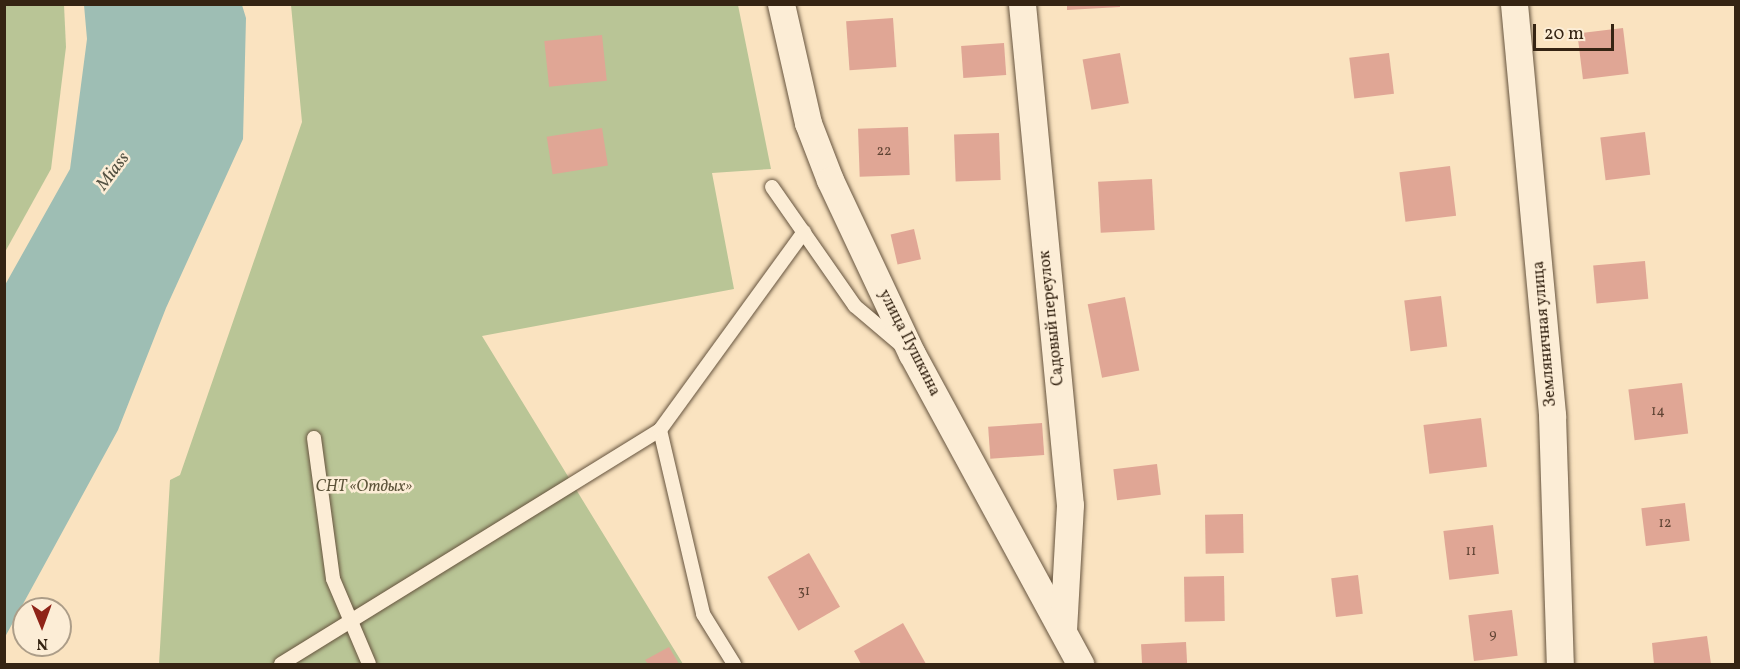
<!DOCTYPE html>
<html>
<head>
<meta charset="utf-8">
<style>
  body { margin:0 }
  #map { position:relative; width:1740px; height:669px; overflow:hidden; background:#fae3c0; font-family:Vollkorn,serif }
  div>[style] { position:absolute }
  .green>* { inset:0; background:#b9c596 }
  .water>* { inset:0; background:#9ebeb4 }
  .building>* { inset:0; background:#e0a695; transform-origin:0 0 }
  .roads { filter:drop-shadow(0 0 2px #66543e) drop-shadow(0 0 2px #66543e) }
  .lane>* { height:14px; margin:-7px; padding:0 7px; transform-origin:7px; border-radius:7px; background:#fcedd6 }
  .street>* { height:27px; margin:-13.5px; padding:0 13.5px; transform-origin:13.5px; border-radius:13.5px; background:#fcedd6 }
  span { translate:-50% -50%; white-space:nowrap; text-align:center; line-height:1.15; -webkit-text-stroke:5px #fcedd6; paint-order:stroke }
  .number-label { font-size:14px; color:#604434 }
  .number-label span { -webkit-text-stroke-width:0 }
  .street-label { font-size:16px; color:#352413 }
  .park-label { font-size:16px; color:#5d543a; font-style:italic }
  .water-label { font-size:18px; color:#545243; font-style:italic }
  .frame { position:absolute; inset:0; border:6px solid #352413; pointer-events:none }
  .north { position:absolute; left:12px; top:597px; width:60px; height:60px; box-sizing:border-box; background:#fcedd6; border:2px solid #ac9d88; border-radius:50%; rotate:179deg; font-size:16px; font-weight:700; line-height:24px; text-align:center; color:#352413 }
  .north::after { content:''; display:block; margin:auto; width:21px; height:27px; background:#8f2418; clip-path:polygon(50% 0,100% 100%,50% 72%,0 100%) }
  .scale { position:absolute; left:1533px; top:24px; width:81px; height:27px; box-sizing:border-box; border:3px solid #352413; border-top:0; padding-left:8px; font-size:18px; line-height:21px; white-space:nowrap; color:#352413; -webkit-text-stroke:4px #fcedd6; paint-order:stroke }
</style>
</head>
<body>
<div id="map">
  <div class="green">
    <i style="clip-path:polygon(5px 4px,64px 5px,66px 47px,51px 169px,5px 252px)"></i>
    <i style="clip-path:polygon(291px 5px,738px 5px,771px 169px,712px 173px,734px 289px,482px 336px,683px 664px,159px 664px,170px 480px,180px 475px,302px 122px)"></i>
  </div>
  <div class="water">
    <i style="clip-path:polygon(84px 5px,242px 5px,246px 18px,243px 139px,166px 308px,118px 430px,5px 637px,5px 285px,70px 169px,87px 39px)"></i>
  </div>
  <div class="building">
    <i style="clip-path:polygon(1067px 4px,1120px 4px,1120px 7px,1067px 10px)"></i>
    <i style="left:893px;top:18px;width:49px;height:47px;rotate:86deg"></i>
    <i style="left:1623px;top:28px;width:46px;height:46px;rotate:83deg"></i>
    <i style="left:602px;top:35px;width:46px;height:58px;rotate:84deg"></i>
    <i style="left:1004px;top:43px;width:32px;height:43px;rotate:86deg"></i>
    <i style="left:1120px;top:53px;width:51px;height:38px;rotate:80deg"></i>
    <i style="left:1389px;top:53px;width:41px;height:40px;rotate:83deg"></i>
    <i style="left:908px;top:127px;width:48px;height:50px;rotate:88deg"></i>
    <i style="left:602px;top:128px;width:38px;height:56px;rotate:81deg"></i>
    <i style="left:1645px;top:132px;width:43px;height:45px;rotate:83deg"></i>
    <i style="left:999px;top:133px;width:47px;height:45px;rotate:88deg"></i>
    <i style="left:1450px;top:166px;width:50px;height:51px;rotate:83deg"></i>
    <i style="left:1152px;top:179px;width:51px;height:54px;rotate:87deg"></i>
    <i style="left:914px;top:229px;width:31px;height:24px;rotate:77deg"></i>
    <i style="left:1645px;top:261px;width:38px;height:52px;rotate:85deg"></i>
    <i style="left:1441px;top:296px;width:51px;height:37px;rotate:83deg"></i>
    <i style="left:1125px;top:297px;width:75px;height:38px;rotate:79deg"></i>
    <i style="left:1682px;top:383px;width:51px;height:54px;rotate:83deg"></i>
    <i style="left:1481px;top:418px;width:49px;height:58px;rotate:83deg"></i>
    <i style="left:1042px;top:423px;width:32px;height:54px;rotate:86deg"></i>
    <i style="left:1157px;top:464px;width:31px;height:44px;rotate:83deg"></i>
    <i style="left:1685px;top:503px;width:38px;height:44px;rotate:83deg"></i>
    <i style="left:1243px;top:514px;width:39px;height:38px;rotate:89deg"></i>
    <i style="left:1493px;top:525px;width:49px;height:50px;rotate:83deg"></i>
    <i style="left:809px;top:553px;width:62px;height:48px;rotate:60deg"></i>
    <i style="left:1358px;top:575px;width:39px;height:27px;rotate:83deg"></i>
    <i style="left:1224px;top:576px;width:45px;height:40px;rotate:89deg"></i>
    <i style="left:1512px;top:610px;width:46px;height:44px;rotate:83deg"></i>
    <i style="clip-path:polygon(903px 623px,926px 664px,861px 664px,854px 651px)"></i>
    <i style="clip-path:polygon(1707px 636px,1711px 664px,1654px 664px,1652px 643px)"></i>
    <i style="left:1186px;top:642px;width:22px;height:45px;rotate:87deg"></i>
    <i style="clip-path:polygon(669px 647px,679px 664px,648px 664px,645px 660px)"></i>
  </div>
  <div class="roads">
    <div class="lane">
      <i style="left:772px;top:187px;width:145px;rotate:55.1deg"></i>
      <i style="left:855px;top:306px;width:59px;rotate:40.2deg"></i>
      <i style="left:660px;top:430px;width:189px;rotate:76.8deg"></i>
      <i style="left:703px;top:614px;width:59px;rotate:58.2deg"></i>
      <i style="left:314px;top:438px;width:142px;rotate:82.3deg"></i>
      <i style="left:333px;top:579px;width:92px;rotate:67deg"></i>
      <i style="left:281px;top:664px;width:445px;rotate:-31.7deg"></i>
      <i style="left:660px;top:430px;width:245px;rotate:-54deg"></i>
    </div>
    <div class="street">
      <i style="left:781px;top:4px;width:122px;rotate:77.2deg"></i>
      <i style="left:808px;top:123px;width:61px;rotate:68.9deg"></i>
      <i style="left:830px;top:180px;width:192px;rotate:64.8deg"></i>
      <i style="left:912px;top:354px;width:353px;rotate:61.5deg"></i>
      <i style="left:1022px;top:4px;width:503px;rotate:84.53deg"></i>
      <i style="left:1070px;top:505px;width:126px;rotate:93.2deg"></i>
      <i style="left:1514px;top:4px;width:413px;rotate:84.7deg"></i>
      <i style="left:1552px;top:415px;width:249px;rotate:88.2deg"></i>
    </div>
  </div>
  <div class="number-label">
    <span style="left:884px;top:152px">22</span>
    <span style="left:1658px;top:412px">14</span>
    <span style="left:1665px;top:524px">12</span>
    <span style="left:1471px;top:552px">11</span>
    <span style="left:804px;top:592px">31</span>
    <span style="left:1493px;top:635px">9</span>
  </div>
  <div class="street-label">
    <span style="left:1052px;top:318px;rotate:-96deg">Садовый переулок</span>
    <span style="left:1545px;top:334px;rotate:-95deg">Земляничная улица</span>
    <span style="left:909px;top:343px;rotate:63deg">улица Пушкина</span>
  </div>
  <div class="park-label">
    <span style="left:364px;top:487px">СНТ «Отдых»</span>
  </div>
  <div class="water-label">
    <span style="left:114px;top:172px;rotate:-53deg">Miass</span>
  </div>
  <div class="frame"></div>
  <div class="north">N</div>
  <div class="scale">20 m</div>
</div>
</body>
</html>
